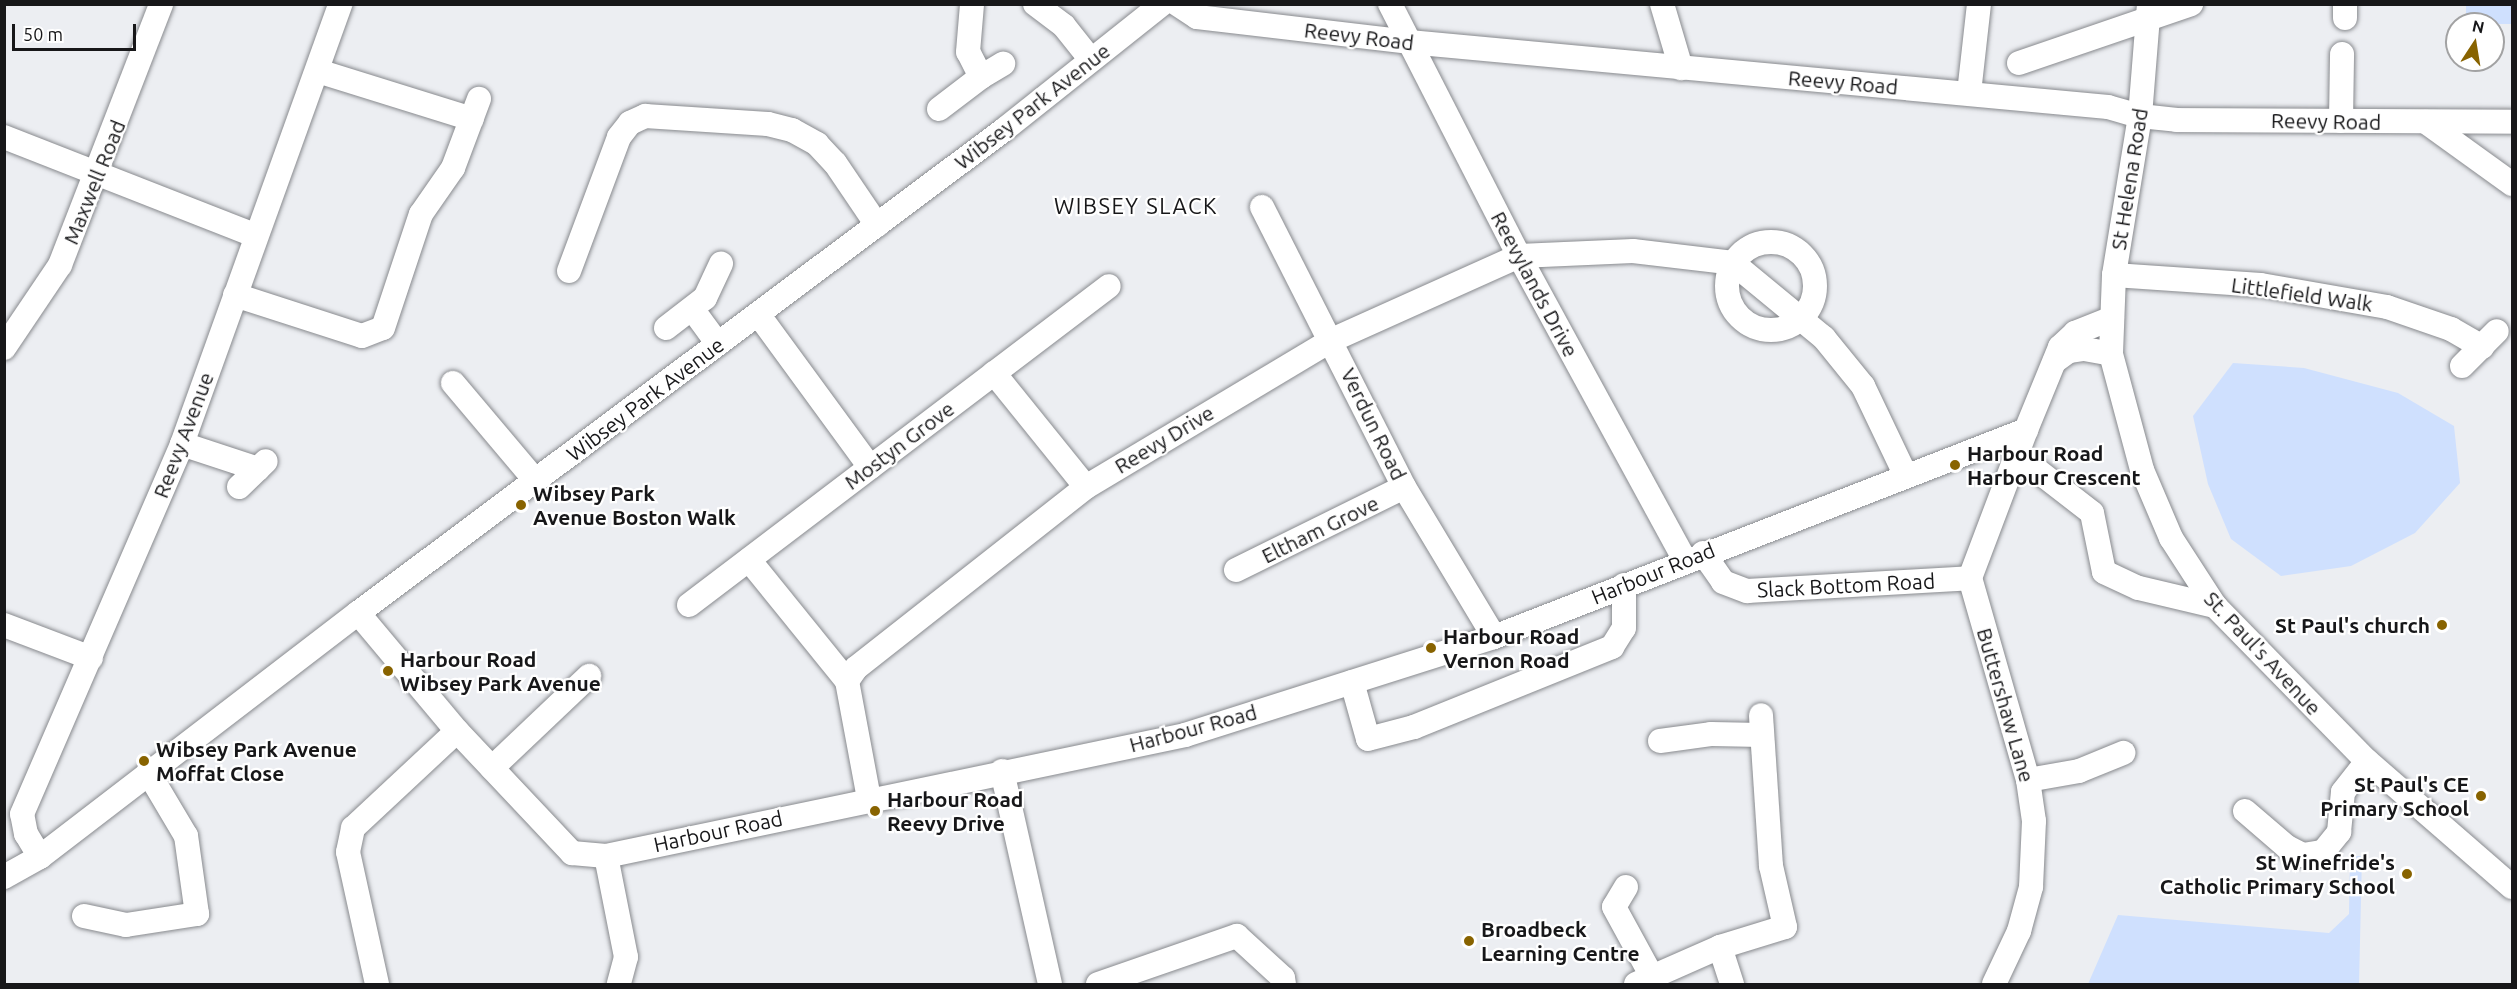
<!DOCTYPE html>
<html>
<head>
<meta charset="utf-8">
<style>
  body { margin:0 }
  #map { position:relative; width:2517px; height:989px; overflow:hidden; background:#eceef2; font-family:Ubuntu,sans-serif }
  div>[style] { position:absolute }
  .green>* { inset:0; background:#cfe0fe; transform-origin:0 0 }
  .roads { filter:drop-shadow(0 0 2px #888a8e) drop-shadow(0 0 2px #888a8e) }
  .minor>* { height:24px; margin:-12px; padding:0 12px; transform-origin:12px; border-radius:12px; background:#fff }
  .minor>.ring { margin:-12px; padding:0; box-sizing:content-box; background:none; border:24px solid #fff; border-radius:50% }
  .dots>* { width:16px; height:16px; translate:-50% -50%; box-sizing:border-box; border:3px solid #fff; border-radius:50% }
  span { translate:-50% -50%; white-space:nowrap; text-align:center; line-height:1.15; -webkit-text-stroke:4.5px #fff; paint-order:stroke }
  .street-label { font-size:21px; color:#171719 }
  .poi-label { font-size:21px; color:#171719; font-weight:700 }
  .left { translate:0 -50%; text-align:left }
  .right { translate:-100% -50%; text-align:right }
  .neighbourhood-label { font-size:22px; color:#171719; letter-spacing:1.5px }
  .frame { position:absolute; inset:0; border:6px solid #171719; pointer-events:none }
  .north { position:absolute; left:2445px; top:12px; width:60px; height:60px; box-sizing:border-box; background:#fff; border:2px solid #a2a2a3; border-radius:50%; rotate:12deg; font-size:16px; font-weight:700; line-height:24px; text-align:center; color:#171719 }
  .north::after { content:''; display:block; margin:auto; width:21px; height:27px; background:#886300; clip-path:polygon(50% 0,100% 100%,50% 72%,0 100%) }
  .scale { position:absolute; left:12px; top:24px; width:124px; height:27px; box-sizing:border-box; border:3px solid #171719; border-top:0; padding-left:8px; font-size:18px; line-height:21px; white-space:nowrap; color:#171719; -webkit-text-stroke:4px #fff; paint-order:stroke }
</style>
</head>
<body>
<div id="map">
  <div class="green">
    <i style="left:2466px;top:5px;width:46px;height:19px"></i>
    <i style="clip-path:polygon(2233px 363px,2304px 368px,2398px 393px,2454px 426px,2460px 483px,2415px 533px,2351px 566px,2281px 576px,2231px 539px,2208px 484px,2193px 416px)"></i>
    <i style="clip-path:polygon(2350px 856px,2362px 856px,2359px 984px,2088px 984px,2118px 915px,2329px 933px,2349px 914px)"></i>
  </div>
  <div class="roads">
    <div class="minor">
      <i style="left:1035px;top:4px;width:36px;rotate:37deg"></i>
      <i style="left:1064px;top:26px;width:43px;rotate:51.5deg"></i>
      <i style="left:1177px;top:4px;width:24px;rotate:33deg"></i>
      <i style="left:1197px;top:17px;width:213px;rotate:6.7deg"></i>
      <i style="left:1409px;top:42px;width:702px;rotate:5.31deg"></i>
      <i style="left:2108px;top:107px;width:33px;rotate:16deg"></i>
      <i style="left:2140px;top:116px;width:37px;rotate:6deg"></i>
      <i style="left:2177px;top:120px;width:335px;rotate:0.3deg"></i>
      <i style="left:1390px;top:4px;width:283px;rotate:62.9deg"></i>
      <i style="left:1519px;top:256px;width:346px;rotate:61.4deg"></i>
      <i style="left:1662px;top:4px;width:67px;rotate:73.5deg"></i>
      <i style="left:2149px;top:4px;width:112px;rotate:94.6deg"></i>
      <i style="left:2140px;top:116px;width:161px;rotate:99.3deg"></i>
      <i style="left:2114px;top:275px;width:79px;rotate:92.2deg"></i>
      <i style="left:2111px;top:354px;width:120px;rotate:75deg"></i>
      <i style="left:2142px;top:470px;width:74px;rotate:66.9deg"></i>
      <i style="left:2171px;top:538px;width:81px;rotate:57.1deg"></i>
      <i style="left:2215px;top:606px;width:217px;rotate:45.6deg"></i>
      <i style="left:2367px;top:761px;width:192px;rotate:41deg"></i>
      <i style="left:2345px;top:18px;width:14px;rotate:-90deg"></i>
      <i style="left:2019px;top:63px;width:182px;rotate:-18.9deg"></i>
      <i style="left:318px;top:71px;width:161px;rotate:17.3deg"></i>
      <i style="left:981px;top:77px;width:26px;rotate:-31deg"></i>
      <i style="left:1969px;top:93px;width:90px;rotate:-83.6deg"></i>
      <i style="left:939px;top:109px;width:53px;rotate:-37.3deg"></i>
      <i style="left:981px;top:77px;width:28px;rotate:-117deg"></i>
      <i style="left:968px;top:52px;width:48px;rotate:-85.2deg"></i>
      <i style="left:2341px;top:121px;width:67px;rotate:-89.1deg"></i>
      <i style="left:2426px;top:122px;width:106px;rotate:35.8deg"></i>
      <i style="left:4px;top:137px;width:269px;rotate:21.4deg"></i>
      <i style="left:1262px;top:207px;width:314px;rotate:63.1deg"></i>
      <i style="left:1404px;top:487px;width:175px;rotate:59deg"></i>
      <i class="ring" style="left:1727px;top:242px;width:64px;height:64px"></i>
      <i style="left:569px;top:271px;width:143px;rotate:-69.5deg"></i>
      <i style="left:619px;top:137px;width:18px;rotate:-52deg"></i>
      <i style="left:630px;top:123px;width:17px;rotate:-25deg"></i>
      <i style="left:645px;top:116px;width:123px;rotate:3.7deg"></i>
      <i style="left:768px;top:124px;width:25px;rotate:14deg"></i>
      <i style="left:792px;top:130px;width:29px;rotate:29deg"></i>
      <i style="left:817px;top:144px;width:26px;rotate:47deg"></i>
      <i style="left:835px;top:163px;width:75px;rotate:55.9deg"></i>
      <i style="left:2114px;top:275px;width:147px;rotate:3.9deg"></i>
      <i style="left:2261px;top:285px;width:128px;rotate:9.9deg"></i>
      <i style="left:2387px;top:307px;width:68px;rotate:19deg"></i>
      <i style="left:2451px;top:329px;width:36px;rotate:30deg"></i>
      <i style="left:235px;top:295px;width:133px;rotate:17.9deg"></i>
      <i style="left:362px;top:336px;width:22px;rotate:-21deg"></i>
      <i style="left:383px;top:328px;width:120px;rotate:-71.6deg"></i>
      <i style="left:421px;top:214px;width:56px;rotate:-55.2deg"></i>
      <i style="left:453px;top:168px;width:74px;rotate:-69.4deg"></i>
      <i style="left:693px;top:310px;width:42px;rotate:53.7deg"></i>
      <i style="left:758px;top:314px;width:190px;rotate:53.8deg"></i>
      <i style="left:666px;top:328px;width:49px;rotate:-37.6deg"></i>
      <i style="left:705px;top:298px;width:38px;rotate:-65deg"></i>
      <i style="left:4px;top:348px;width:100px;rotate:-56deg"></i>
      <i style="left:60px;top:265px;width:280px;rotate:-68.8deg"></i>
      <i style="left:2055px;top:361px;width:17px;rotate:-36deg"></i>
      <i style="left:2069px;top:351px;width:15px;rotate:-8deg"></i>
      <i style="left:2084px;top:349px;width:27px;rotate:10deg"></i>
      <i style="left:2462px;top:366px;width:49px;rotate:-45deg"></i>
      <i style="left:994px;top:373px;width:146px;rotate:51.1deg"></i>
      <i style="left:453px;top:383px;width:127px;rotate:49.8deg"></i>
      <i style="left:182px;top:444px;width:80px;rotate:18.2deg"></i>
      <i style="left:2016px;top:454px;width:96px;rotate:37.8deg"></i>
      <i style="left:2092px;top:513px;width:60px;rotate:78.5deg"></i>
      <i style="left:2104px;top:572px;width:38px;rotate:25deg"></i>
      <i style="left:2139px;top:588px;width:78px;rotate:13.3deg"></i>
      <i style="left:239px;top:487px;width:37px;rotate:-44deg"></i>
      <i style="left:1703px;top:553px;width:35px;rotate:55deg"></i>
      <i style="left:1723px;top:582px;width:26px;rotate:21deg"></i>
      <i style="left:1747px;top:591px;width:223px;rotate:-3.3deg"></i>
      <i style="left:749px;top:560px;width:156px;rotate:51deg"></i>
      <i style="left:847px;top:681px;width:120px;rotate:79.4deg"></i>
      <i style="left:1236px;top:570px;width:187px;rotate:-26.3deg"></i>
      <i style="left:689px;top:605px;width:527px;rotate:-37.22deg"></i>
      <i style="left:358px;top:613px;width:154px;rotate:50deg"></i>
      <i style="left:457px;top:731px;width:168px;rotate:46.7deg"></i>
      <i style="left:572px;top:853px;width:34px;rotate:5deg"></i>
      <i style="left:606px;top:856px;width:592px;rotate:-11.8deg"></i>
      <i style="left:1185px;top:735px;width:324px;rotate:-17.6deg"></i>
      <i style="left:1494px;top:637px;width:571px;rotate:-21.26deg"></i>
      <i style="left:2026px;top:430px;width:90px;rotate:-67.7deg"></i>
      <i style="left:2060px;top:347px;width:21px;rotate:-43deg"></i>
      <i style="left:2075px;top:333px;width:40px;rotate:-22deg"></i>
      <i style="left:4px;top:625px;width:93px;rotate:20.8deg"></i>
      <i style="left:847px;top:681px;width:16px;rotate:-55deg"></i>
      <i style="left:856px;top:668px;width:293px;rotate:-38.2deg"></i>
      <i style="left:1086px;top:487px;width:287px;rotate:-30.9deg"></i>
      <i style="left:1332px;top:340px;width:205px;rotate:-24.2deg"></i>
      <i style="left:1519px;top:256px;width:114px;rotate:-2.5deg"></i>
      <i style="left:1633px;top:251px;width:101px;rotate:6.8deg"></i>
      <i style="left:1733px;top:263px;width:118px;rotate:39.5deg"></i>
      <i style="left:1824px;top:338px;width:62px;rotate:50.9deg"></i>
      <i style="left:1863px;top:386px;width:98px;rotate:64.5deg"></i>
      <i style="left:1352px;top:682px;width:59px;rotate:74.3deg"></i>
      <i style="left:1368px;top:739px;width:48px;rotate:-14.6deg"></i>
      <i style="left:1414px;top:727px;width:214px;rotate:-22deg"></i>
      <i style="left:1612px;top:647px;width:22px;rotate:-58deg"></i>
      <i style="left:1624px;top:628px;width:43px;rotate:-90deg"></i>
      <i style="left:1660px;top:741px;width:51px;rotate:-7.8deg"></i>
      <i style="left:1711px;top:734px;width:51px;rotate:1.1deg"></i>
      <i style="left:492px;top:768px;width:134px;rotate:-43.5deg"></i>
      <i style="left:1002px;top:771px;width:218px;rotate:77.3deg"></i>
      <i style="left:2028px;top:780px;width:52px;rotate:-10deg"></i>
      <i style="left:2079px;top:771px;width:48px;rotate:-22.2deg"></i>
      <i style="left:2245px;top:811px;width:55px;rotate:40.6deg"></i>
      <i style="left:2287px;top:847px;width:18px;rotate:27deg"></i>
      <i style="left:2303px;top:855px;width:20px;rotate:-9deg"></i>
      <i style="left:2323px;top:852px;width:26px;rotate:-51deg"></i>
      <i style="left:2339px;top:832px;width:40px;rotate:-84.3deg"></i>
      <i style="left:2343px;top:792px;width:39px;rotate:-52deg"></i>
      <i style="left:606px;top:856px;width:103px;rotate:78.8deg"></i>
      <i style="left:626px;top:957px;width:28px;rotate:105deg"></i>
      <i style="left:40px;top:857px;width:27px;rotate:-121deg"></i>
      <i style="left:26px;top:834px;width:20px;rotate:-101deg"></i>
      <i style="left:22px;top:814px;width:403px;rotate:-66.6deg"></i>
      <i style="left:182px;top:444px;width:468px;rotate:-70.2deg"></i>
      <i style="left:4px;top:877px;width:41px;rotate:-29.1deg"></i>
      <i style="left:40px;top:857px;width:401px;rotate:-37.5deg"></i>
      <i style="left:358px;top:613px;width:808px;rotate:-36.8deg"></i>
      <i style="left:1005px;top:129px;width:201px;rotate:-38.5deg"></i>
      <i style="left:1626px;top:887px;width:23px;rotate:121deg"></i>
      <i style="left:1614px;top:907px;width:77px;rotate:61.4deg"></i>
      <i style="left:84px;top:916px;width:43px;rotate:12.1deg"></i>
      <i style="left:126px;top:925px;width:72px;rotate:-8.8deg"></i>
      <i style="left:197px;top:914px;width:79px;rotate:-98deg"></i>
      <i style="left:186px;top:836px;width:74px;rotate:-120.7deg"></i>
      <i style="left:1720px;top:947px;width:39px;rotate:72deg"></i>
      <i style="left:377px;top:984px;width:135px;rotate:-102.4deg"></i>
      <i style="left:348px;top:852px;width:25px;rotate:-78deg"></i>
      <i style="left:353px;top:828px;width:142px;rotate:-43deg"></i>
      <i style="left:1098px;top:984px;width:147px;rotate:-19.1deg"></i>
      <i style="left:1237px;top:936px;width:62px;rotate:42.4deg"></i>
      <i style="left:1283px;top:978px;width:6px;rotate:81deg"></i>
      <i style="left:1636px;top:984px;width:92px;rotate:-23.8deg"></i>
      <i style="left:1720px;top:947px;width:68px;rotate:-17.1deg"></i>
      <i style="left:1785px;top:927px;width:63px;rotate:-102.9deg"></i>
      <i style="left:1771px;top:866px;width:151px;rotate:-93.8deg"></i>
      <i style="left:1994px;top:984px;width:59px;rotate:-64.7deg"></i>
      <i style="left:2019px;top:931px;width:46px;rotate:-74.7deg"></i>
      <i style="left:2031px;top:887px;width:66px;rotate:-87.4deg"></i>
      <i style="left:2034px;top:821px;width:41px;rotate:-98.3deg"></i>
      <i style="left:2028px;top:780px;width:210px;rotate:-106deg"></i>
      <i style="left:1970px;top:578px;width:158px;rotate:-69.3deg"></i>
    </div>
  </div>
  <div class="dots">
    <i style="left:1955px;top:465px;background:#886300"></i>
    <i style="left:521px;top:505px;background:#886300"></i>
    <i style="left:2442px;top:625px;background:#886300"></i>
    <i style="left:1431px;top:648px;background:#886300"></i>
    <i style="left:388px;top:671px;background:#886300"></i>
    <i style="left:144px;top:761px;background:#886300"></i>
    <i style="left:2481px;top:796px;background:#886300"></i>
    <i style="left:875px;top:811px;background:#886300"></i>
    <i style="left:2407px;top:874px;background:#886300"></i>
    <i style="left:1469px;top:941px;background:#886300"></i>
  </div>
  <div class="street-label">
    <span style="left:1359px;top:36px;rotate:7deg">Reevy Road</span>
    <span style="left:1843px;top:82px;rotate:5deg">Reevy Road</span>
    <span style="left:1032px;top:106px;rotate:-38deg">Wibsey Park Avenue</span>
    <span style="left:2326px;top:121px;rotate:1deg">Reevy Road</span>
    <span style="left:2129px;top:179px;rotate:-81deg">St Helena Road</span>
    <span style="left:94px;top:182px;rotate:-68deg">Maxwell Road</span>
    <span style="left:1535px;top:284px;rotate:62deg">Reevylands Drive</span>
    <span style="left:2302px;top:294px;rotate:8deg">Littlefield Walk</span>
    <span style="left:645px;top:399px;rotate:-37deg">Wibsey Park Avenue</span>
    <span style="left:1374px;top:424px;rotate:64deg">Verdun Road</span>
    <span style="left:183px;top:435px;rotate:-69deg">Reevy Avenue</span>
    <span style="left:1164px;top:439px;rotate:-31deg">Reevy Drive</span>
    <span style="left:899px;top:445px;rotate:-37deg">Mostyn Grove</span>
    <span style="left:1320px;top:529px;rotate:-26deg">Eltham Grove</span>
    <span style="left:1653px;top:573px;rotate:-22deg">Harbour Road</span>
    <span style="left:1846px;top:585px;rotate:-3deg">Slack Bottom Road</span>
    <span style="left:2263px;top:653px;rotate:47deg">St. Paul's Avenue</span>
    <span style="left:2006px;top:705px;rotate:74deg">Buttershaw Lane</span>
    <span style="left:1193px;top:728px;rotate:-15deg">Harbour Road</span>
    <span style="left:718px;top:831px;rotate:-12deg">Harbour Road</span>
  </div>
  <div class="poi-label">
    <span class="left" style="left:1967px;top:465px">Harbour Road<br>Harbour Crescent</span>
    <span class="left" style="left:533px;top:505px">Wibsey Park<br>Avenue Boston Walk</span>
    <span class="right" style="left:2430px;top:625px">St Paul's church</span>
    <span class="left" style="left:1443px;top:648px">Harbour Road<br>Vernon Road</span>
    <span class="left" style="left:400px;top:671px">Harbour Road<br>Wibsey Park Avenue</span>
    <span class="left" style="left:156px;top:761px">Wibsey Park Avenue<br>Moffat Close</span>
    <span class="right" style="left:2469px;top:796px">St Paul's CE<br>Primary School</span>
    <span class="left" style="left:887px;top:811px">Harbour Road<br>Reevy Drive</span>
    <span class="right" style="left:2395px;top:874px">St Winefride's<br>Catholic Primary School</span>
    <span class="left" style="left:1481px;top:941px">Broadbeck<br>Learning Centre</span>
  </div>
  <div class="neighbourhood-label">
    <span style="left:1136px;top:206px">WIBSEY SLACK</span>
  </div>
  <div class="frame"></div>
  <div class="north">N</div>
  <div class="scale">50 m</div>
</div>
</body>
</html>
